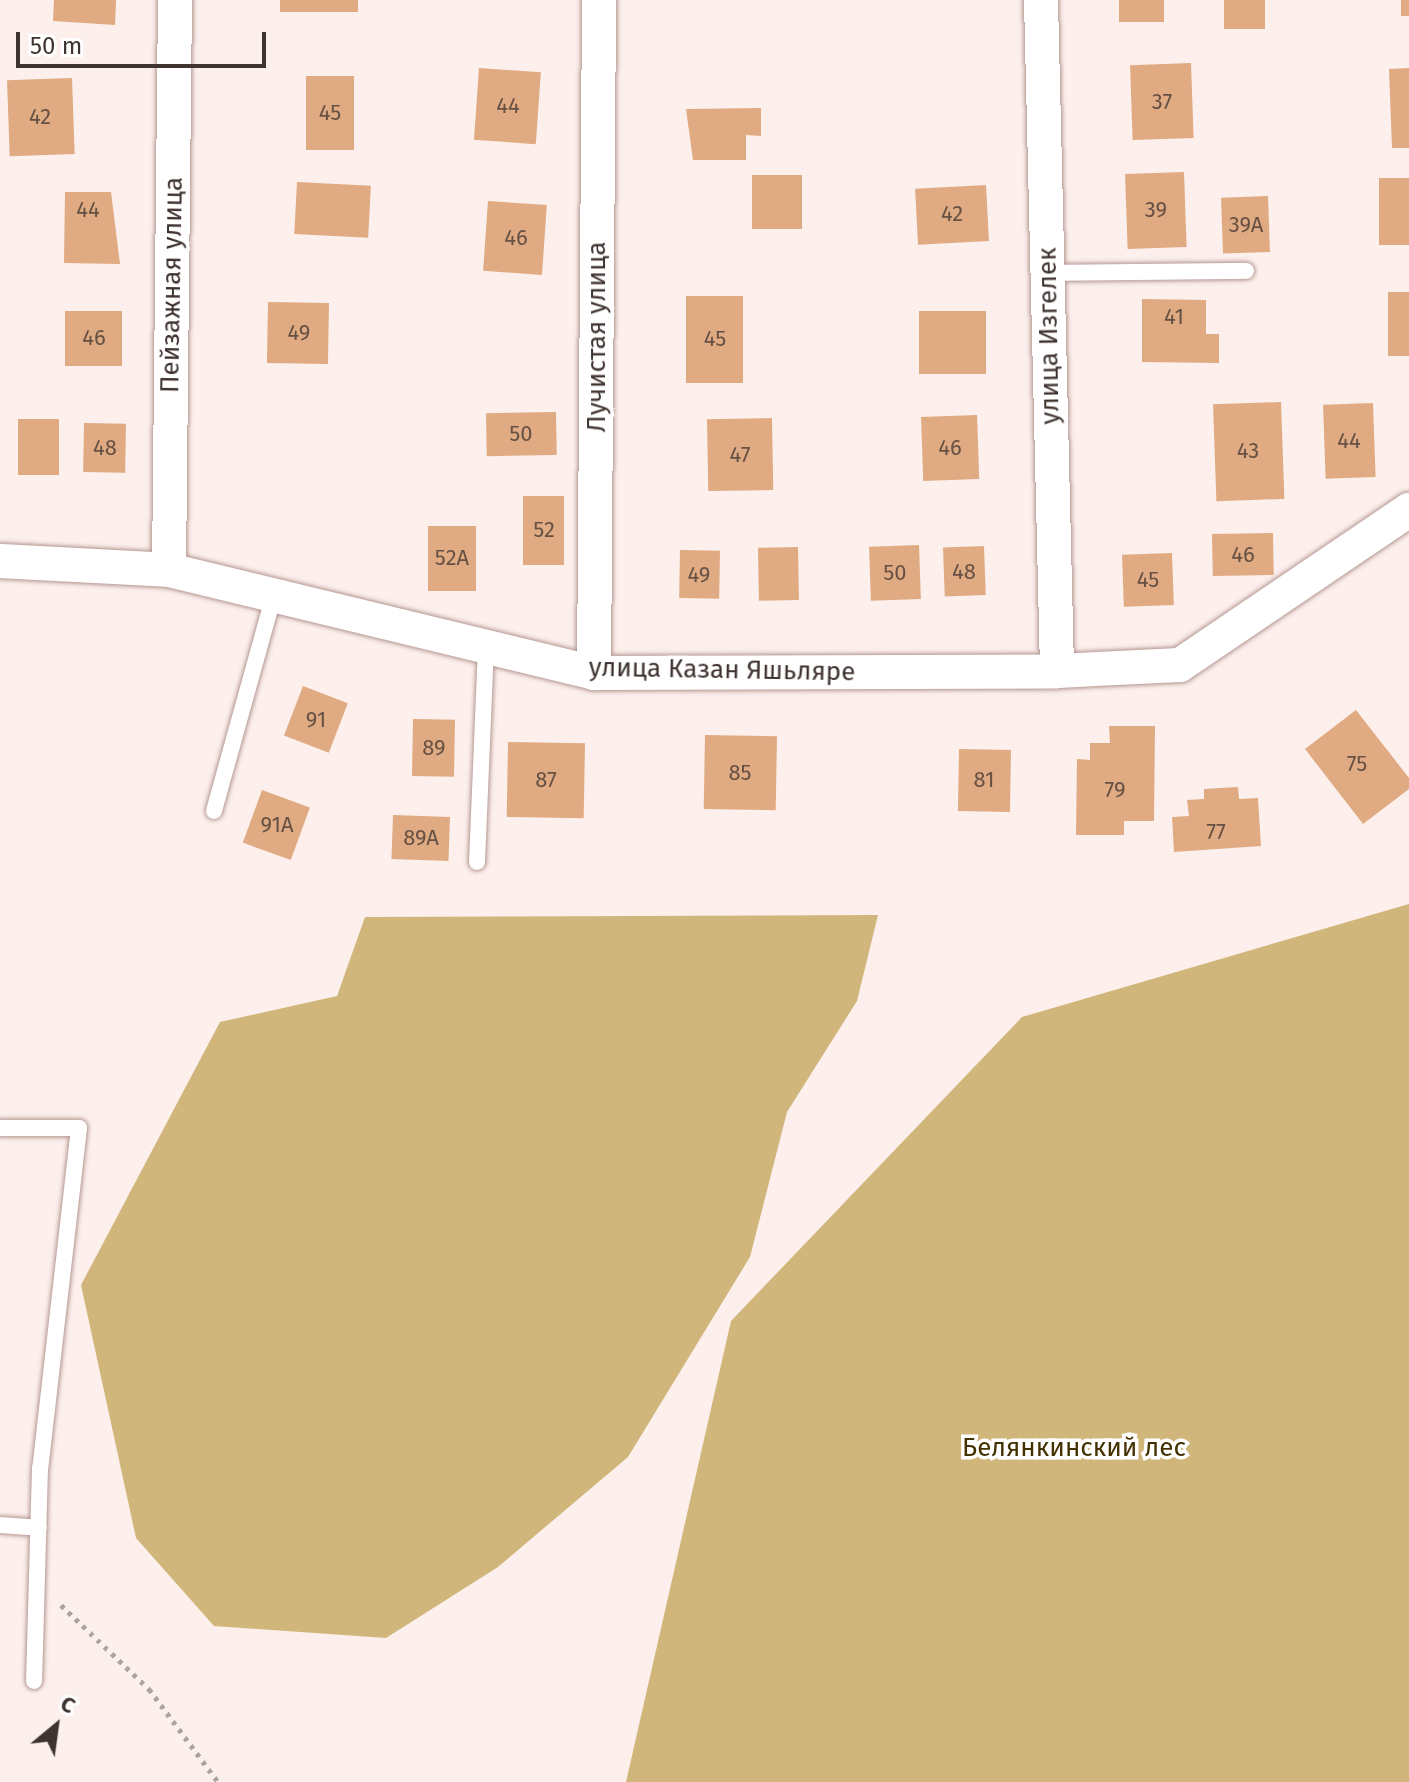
<!DOCTYPE html>
<html>
<head>
<meta charset="utf-8">
<style>
  body { margin:0 }
  #map { position:relative; width:1409px; height:1782px; overflow:hidden; background:#fcefec; font-family:"Fira Sans",sans-serif }
  div>[style] { position:absolute }
  .forest>* { inset:0; background:#d1b67b }
  .building>* { inset:0; background:#e0ab82; transform-origin:0 0 }
  .path>* { height:5px; margin-top:-2.5px; transform-origin:0; background:repeating-linear-gradient(90deg,#afa3a0 0 4px,transparent 0 10px) }
  .roads { filter:drop-shadow(0 0 2px #b59791) drop-shadow(0 0 2px #b59791) }
  .service>* { height:16px; margin:-8px; padding:0 8px; transform-origin:8px; border-radius:8px; background:#fff }
  .minor>* { height:34px; margin:-17px; padding:0 17px; transform-origin:17px; border-radius:17px; background:#fff }
  span { translate:-50% -50%; white-space:nowrap; text-align:center; line-height:1.15; -webkit-text-stroke:7px #fff; paint-order:stroke }
  .number-label { font-size:22px; color:#675144 }
  .number-label span { -webkit-text-stroke-width:0 }
  .street-label { font-size:26px; color:#3f3330 }
  .park-label { font-size:26px; color:#443100 }
  .north { position:absolute; left:16px; top:1686px; width:80px; height:80px; -webkit-text-stroke:6px #fff; paint-order:stroke; rotate:29deg; font-size:22px; font-weight:700; line-height:32px; text-align:center; color:#3f3330 }
  .north::after { content:''; display:block; margin:auto; width:28px; height:36px; background:#3f3330; clip-path:polygon(50% 0,100% 100%,50% 72%,0 100%) }
  .scale { position:absolute; left:16px; top:32px; width:250px; height:36px; box-sizing:border-box; border:4px solid #3f3330; border-top:0; padding-left:10px; font-size:24px; line-height:28px; white-space:nowrap; color:#3f3330; -webkit-text-stroke:6px #fff; paint-order:stroke }
</style>
</head>
<body>
<div id="map">
  <div class="forest">
    <i style="clip-path:polygon(1409px 904px,1409px 1782px,626px 1782px,731px 1321px,1022px 1017px)"></i>
    <i style="clip-path:polygon(878px 915px,857px 1001px,787px 1112px,750px 1257px,628px 1457px,498px 1567px,386px 1638px,214px 1626px,136px 1538px,81px 1285px,220px 1022px,337px 996px,365px 917px)"></i>
  </div>
  <div class="building">
    <i style="clip-path:polygon(54px 0,116px 0,115px 25px,53px 21px)"></i>
    <i style="left:280px;top:0;width:78px;height:12px"></i>
    <i style="left:1119px;top:0;width:45px;height:22px"></i>
    <i style="left:1224px;top:0;width:41px;height:29px"></i>
    <i style="left:1401px;top:0;width:8px;height:16px"></i>
    <i style="left:1191px;top:63px;width:75px;height:61px;rotate:88deg"></i>
    <i style="left:479px;top:68px;width:62px;height:72px;rotate:4deg"></i>
    <i style="clip-path:polygon(1409px 68px,1409px 148px,1392px 148px,1389px 69px)"></i>
    <i style="left:306px;top:76px;width:48px;height:74px"></i>
    <i style="left:72px;top:78px;width:76px;height:65px;rotate:88deg"></i>
    <i style="clip-path:polygon(761px 108px,761px 136px,746px 135px,746px 160px,693px 160px,686px 109px)"></i>
    <i style="left:1184px;top:172px;width:75px;height:59px;rotate:88deg"></i>
    <i style="left:752px;top:175px;width:50px;height:54px"></i>
    <i style="left:1379px;top:178px;width:30px;height:67px"></i>
    <i style="left:297px;top:182px;width:74px;height:52px;rotate:3deg"></i>
    <i style="left:986px;top:185px;width:56px;height:71px;rotate:87deg"></i>
    <i style="clip-path:polygon(65px 192px,111px 192px,120px 264px,64px 263px)"></i>
    <i style="left:1268px;top:196px;width:56px;height:47px;rotate:88deg"></i>
    <i style="left:488px;top:201px;width:59px;height:70px;rotate:4deg"></i>
    <i style="left:1409px;top:292px;width:64px;height:21px;rotate:90deg"></i>
    <i style="left:686px;top:296px;width:57px;height:87px"></i>
    <i style="clip-path:polygon(1142px 299px,1206px 300px,1206px 334px,1219px 334px,1219px 363px,1142px 362px)"></i>
    <i style="left:268px;top:302px;width:61px;height:61px;rotate:1deg"></i>
    <i style="left:65px;top:311px;width:57px;height:55px"></i>
    <i style="left:919px;top:311px;width:67px;height:63px"></i>
    <i style="left:1281px;top:402px;width:97px;height:68px;rotate:88deg"></i>
    <i style="left:1373px;top:403px;width:74px;height:50px;rotate:88deg"></i>
    <i style="left:556px;top:412px;width:43px;height:70px;rotate:89deg"></i>
    <i style="left:977px;top:415px;width:64px;height:56px;rotate:88deg"></i>
    <i style="left:772px;top:418px;width:72px;height:65px;rotate:89deg"></i>
    <i style="left:18px;top:419px;width:41px;height:56px"></i>
    <i style="left:84px;top:423px;width:42px;height:49px;rotate:1deg"></i>
    <i style="left:523px;top:496px;width:41px;height:69px"></i>
    <i style="left:428px;top:526px;width:48px;height:65px"></i>
    <i style="left:1273px;top:533px;width:42px;height:61px;rotate:89deg"></i>
    <i style="left:919px;top:545px;width:54px;height:50px;rotate:88deg"></i>
    <i style="left:984px;top:546px;width:49px;height:41px;rotate:88deg"></i>
    <i style="left:798px;top:547px;width:53px;height:40px;rotate:89deg"></i>
    <i style="left:680px;top:550px;width:40px;height:48px;rotate:1deg"></i>
    <i style="left:1172px;top:553px;width:52px;height:50px;rotate:88deg"></i>
    <i style="left:303px;top:686px;width:48px;height:53px;rotate:21deg"></i>
    <i style="clip-path:polygon(1356px 710px,1409px 778px,1409px 789px,1363px 824px,1305px 749px)"></i>
    <i style="left:413px;top:719px;width:42px;height:57px;rotate:1deg"></i>
    <i style="clip-path:polygon(1109px 726px,1155px 726px,1154px 821px,1124px 821px,1124px 835px,1076px 835px,1077px 759px,1090px 760px,1090px 743px,1110px 743px)"></i>
    <i style="left:705px;top:735px;width:72px;height:74px;rotate:1deg"></i>
    <i style="left:508px;top:742px;width:77px;height:75px;rotate:1deg"></i>
    <i style="left:959px;top:749px;width:52px;height:62px;rotate:1deg"></i>
    <i style="clip-path:polygon(1238px 787px,1239px 799px,1258px 798px,1261px 846px,1174px 852px,1172px 817px,1189px 816px,1187px 800px,1204px 799px,1204px 789px)"></i>
    <i style="left:262px;top:790px;width:51px;height:56px;rotate:20deg"></i>
    <i style="left:393px;top:815px;width:57px;height:44px;rotate:2deg"></i>
  </div>
  <div class="path">
    <i style="left:61px;top:1605px;width:122px;rotate:43.7deg"></i>
    <i style="left:149px;top:1689px;width:116px;rotate:53.4deg"></i>
  </div>
  <div class="roads">
    <div class="service">
      <i style="left:1048px;top:273px;width:198px;rotate:-0.6deg"></i>
      <i style="left:214px;top:811px;width:224px;rotate:-74.5deg"></i>
      <i style="left:477px;top:862px;width:215px;rotate:-87.6deg"></i>
      <i style="left:0;top:1128px;width:79px"></i>
      <i style="left:79px;top:1128px;width:342px;rotate:96.5deg"></i>
      <i style="left:40px;top:1468px;width:213px;rotate:91.6deg"></i>
      <i style="left:0;top:1525px;width:39px;rotate:4deg"></i>
    </div>
    <div class="minor">
      <i style="left:1041px;top:0;width:671px;rotate:88.63deg"></i>
      <i style="left:0;top:561px;width:169px;rotate:3deg"></i>
      <i style="left:169px;top:570px;width:437px;rotate:13.6deg"></i>
      <i style="left:594px;top:673px;width:463px;rotate:-0.2deg"></i>
      <i style="left:1057px;top:671px;width:123px;rotate:-2.8deg"></i>
      <i style="left:1180px;top:665px;width:277px;rotate:-34.1deg"></i>
      <i style="left:169px;top:570px;width:570px;rotate:-89.4deg"></i>
      <i style="left:594px;top:673px;width:673px;rotate:-89.57deg"></i>
    </div>
  </div>
  <div class="number-label">
    <span style="left:1162px;top:102px">37</span>
    <span style="left:508px;top:106px">44</span>
    <span style="left:330px;top:113px">45</span>
    <span style="left:40px;top:117px">42</span>
    <span style="left:88px;top:210px">44</span>
    <span style="left:1156px;top:210px">39</span>
    <span style="left:952px;top:214px">42</span>
    <span style="left:1246px;top:225px">39А</span>
    <span style="left:516px;top:238px">46</span>
    <span style="left:1174px;top:317px">41</span>
    <span style="left:299px;top:333px">49</span>
    <span style="left:94px;top:338px">46</span>
    <span style="left:715px;top:339px">45</span>
    <span style="left:521px;top:434px">50</span>
    <span style="left:1349px;top:441px">44</span>
    <span style="left:105px;top:448px">48</span>
    <span style="left:950px;top:448px">46</span>
    <span style="left:1248px;top:451px">43</span>
    <span style="left:740px;top:455px">47</span>
    <span style="left:544px;top:530px">52</span>
    <span style="left:1243px;top:555px">46</span>
    <span style="left:452px;top:558px">52А</span>
    <span style="left:964px;top:572px">48</span>
    <span style="left:895px;top:573px">50</span>
    <span style="left:699px;top:575px">49</span>
    <span style="left:1148px;top:580px">45</span>
    <span style="left:316px;top:720px">91</span>
    <span style="left:434px;top:748px">89</span>
    <span style="left:1357px;top:764px">75</span>
    <span style="left:740px;top:773px">85</span>
    <span style="left:546px;top:780px">87</span>
    <span style="left:984px;top:780px">81</span>
    <span style="left:1115px;top:790px">79</span>
    <span style="left:277px;top:825px">91А</span>
    <span style="left:1216px;top:832px">77</span>
    <span style="left:421px;top:838px">89А</span>
  </div>
  <div class="street-label">
    <span style="left:172px;top:285px;rotate:-89deg">Пейзажная улица</span>
    <span style="left:1049px;top:336px;rotate:-91deg">улица Изгелек</span>
    <span style="left:597px;top:337px;rotate:-90deg">Лучистая улица</span>
    <span style="left:722px;top:670px;rotate:1deg">улица Казан Яшьляре</span>
  </div>
  <div class="park-label">
    <span style="left:1074px;top:1448px">Белянкинский лес</span>
  </div>
  <div class="north">С</div>
  <div class="scale">50 m</div>
</div>
</body>
</html>
